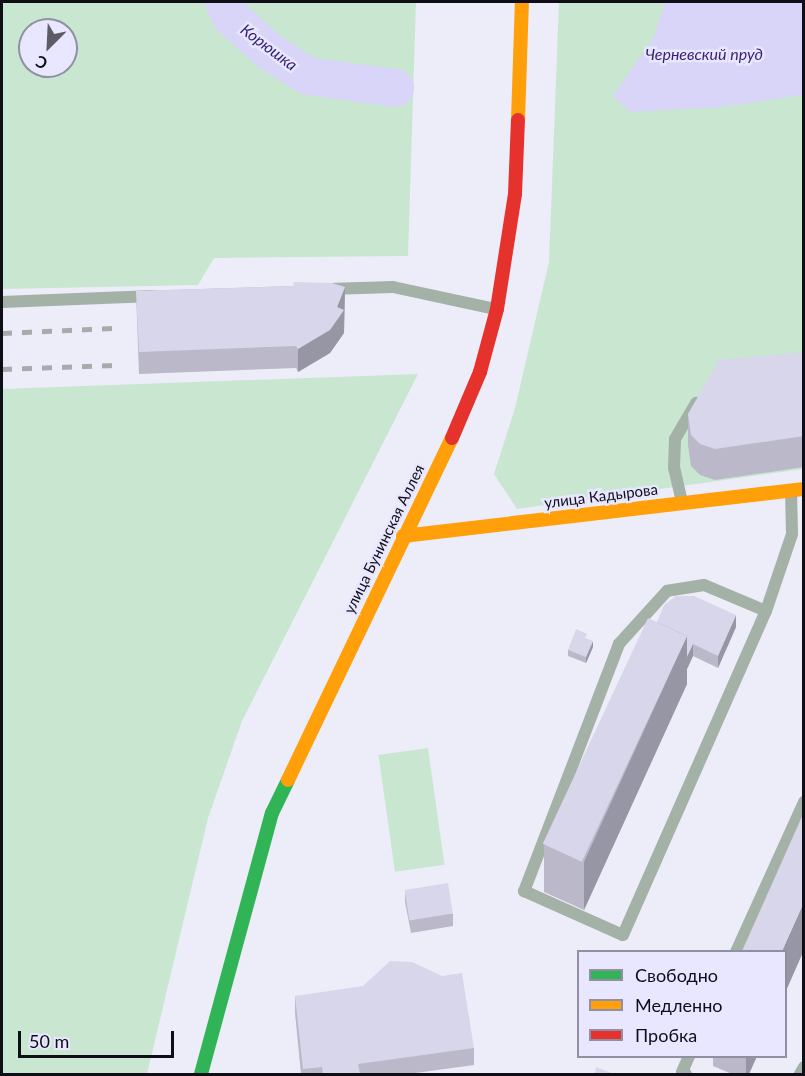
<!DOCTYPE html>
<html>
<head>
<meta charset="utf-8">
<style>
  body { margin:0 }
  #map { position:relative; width:805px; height:1076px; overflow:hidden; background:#ededf9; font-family:Lato,sans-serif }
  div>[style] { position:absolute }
  .green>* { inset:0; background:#c8e6d0; transform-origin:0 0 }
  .water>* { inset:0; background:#d8d5f8 }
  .river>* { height:38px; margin:-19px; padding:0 19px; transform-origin:19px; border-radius:19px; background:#d8d5f8 }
  .lane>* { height:12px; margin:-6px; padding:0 6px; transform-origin:6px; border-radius:6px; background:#a3b1a7 }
  .fast>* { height:14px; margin:-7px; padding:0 7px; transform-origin:7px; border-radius:7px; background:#30b455 }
  .slow>* { height:14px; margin:-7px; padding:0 7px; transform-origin:7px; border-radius:7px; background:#ff9f0a }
  .jam>* { height:14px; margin:-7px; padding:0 7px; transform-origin:7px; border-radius:7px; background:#e5322d }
  .rail>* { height:4.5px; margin-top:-2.25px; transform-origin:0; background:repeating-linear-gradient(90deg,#a6acac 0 10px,transparent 0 20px) }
  .wall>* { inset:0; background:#bab8c9 }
  .shaded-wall>* { inset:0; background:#9796a4 }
  .building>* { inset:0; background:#d8d6ea; transform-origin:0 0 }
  span { translate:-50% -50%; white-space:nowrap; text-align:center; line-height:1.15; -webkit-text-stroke:5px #e8e7ff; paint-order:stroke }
  .street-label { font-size:15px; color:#0f0e16 }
  .water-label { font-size:16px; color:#351f72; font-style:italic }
  .frame { position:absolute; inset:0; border:3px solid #0f0e16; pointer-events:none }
  .legend { position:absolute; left:577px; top:950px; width:210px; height:108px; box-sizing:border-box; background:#e8e7ff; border:2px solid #9190a2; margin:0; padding:8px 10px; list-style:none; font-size:18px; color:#0f0e16 }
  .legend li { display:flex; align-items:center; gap:12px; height:30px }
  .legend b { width:30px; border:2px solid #9190a2 }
  .north { position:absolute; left:18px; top:18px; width:60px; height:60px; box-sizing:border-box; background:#e8e7ff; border:2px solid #9190a2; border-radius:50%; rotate:204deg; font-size:16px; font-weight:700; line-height:24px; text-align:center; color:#0f0e16 }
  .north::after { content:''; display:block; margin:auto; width:21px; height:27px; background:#5d5c65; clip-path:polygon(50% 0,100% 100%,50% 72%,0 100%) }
  .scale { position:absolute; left:18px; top:1031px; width:156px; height:27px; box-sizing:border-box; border:3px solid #0f0e16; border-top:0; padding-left:8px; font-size:18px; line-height:21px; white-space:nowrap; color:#0f0e16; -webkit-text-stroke:4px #e8e7ff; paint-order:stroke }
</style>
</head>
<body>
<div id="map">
  <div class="green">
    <i style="clip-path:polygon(evenodd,2px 2px,416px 2px,408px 256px,214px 258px,198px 285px,2px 289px,2px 2px,30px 30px,66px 30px,66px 66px,30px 66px,30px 30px)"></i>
    <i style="clip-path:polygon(559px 2px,803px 2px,803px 469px,517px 509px,494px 474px,515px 408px,549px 262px)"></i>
    <i style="clip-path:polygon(418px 374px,242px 721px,208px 818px,147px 1074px,2px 1074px,2px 389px)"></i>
    <i style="left:428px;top:748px;width:118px;height:50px;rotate:82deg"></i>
  </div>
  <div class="water">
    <i style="clip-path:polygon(665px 2px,803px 2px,803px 95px,721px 107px,630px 112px,613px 96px,653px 39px)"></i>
  </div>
  <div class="river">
    <i style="left:224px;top:2px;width:18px;rotate:63deg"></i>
    <i style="left:232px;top:18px;width:51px;rotate:41.8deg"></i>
    <i style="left:270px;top:52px;width:45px;rotate:32.3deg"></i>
    <i style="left:308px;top:76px;width:88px;rotate:7.9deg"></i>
  </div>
  <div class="lane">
    <i style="left:329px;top:289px;width:64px;rotate:-1.8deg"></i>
    <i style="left:393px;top:287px;width:104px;rotate:12.2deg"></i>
    <i style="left:2px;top:302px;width:151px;rotate:-2.3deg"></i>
    <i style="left:682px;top:502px;width:35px;rotate:-103deg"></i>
    <i style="left:674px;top:468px;width:29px;rotate:-88deg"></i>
    <i style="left:675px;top:439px;width:42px;rotate:-59.7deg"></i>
    <i style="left:766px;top:611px;width:67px;rotate:-157.2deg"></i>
    <i style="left:704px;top:585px;width:37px;rotate:171deg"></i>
    <i style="left:667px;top:591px;width:72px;rotate:132.2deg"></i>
    <i style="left:619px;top:644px;width:265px;rotate:111deg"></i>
    <i style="left:524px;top:891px;width:108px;rotate:24deg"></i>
    <i style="left:623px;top:935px;width:354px;rotate:-66.2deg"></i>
    <i style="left:766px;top:611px;width:81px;rotate:-71.3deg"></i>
    <i style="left:792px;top:534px;width:43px;rotate:-91.3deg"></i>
    <i style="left:736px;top:952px;width:165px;rotate:-65.6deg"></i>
    <i style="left:686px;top:1074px;width:4px;rotate:-153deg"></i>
    <i style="left:682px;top:1072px;width:17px;rotate:-66deg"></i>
    <i style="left:800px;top:1074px;width:8px;rotate:-60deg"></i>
  </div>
  <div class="fast">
    <i style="left:201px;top:1074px;width:270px;rotate:-74.8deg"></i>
    <i style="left:272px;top:813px;width:37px;rotate:-64deg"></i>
  </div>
  <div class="slow">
    <i style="left:518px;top:120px;width:118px;rotate:-88.1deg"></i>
    <i style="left:403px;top:536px;width:404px;rotate:-6.7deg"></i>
    <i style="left:288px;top:780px;width:379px;rotate:-64.4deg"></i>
  </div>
  <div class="jam">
    <i style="left:452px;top:438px;width:72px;rotate:-67deg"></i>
    <i style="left:480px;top:372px;width:65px;rotate:-74.9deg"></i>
    <i style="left:497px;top:309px;width:116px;rotate:-81.1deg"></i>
    <i style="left:515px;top:194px;width:74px;rotate:-87.7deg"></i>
  </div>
  <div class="rail">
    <i style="left:2px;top:333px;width:111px;rotate:-2.6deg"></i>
    <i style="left:2px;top:369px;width:113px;rotate:-2deg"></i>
  </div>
  <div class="wall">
    <i style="clip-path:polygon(293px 286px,345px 287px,344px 333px,330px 353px,298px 372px,296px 368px,139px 374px,136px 291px)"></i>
    <i style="clip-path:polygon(804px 352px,804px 467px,715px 480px,700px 475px,691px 466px,688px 445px,688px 414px)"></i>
    <i style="clip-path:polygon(657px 622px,736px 627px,718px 668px,693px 656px,687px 669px,687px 684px,584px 910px,544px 892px,544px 844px)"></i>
    <i style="clip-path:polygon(587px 639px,593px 647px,586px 663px,568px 656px,568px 650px)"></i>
    <i style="clip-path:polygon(405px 890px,453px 914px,453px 926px,411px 933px,405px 902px)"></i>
    <i style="clip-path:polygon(295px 996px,474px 1048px,474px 1065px,408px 1074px,301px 1074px,295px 1013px)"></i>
    <i style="clip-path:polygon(713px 1056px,757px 1056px,749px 1074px,732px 1074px,713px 1066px)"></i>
  </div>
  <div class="shaded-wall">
    <i style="clip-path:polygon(345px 287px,344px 333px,330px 353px,298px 372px,298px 349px,337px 307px)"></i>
    <i style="clip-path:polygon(736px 615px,736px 627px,718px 668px,718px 656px)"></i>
    <i style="clip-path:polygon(687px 636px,693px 644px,693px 656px,687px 669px,687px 684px,584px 910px,584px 862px)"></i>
    <i style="clip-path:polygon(593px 641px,593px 647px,586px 663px,586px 657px)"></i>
    <i style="clip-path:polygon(804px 902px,804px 950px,786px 991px,786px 951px,782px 951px)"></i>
    <i style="clip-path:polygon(746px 1056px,757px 1056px,749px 1074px,746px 1074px)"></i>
  </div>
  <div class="building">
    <i style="clip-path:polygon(294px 282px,332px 283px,345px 287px,337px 307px,344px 310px,330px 330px,298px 349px,296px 346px,139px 352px,136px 291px,293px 286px)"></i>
    <i style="clip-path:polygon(804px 352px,804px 436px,715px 449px,700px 444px,691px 435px,688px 414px,719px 360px)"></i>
    <i style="clip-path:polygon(676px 596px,694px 596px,736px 615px,718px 656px,693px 644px,687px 657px,687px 636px,657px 622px,664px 605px)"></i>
    <i style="left:648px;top:618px;width:43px;height:249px;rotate:25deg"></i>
    <i style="clip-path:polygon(576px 629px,587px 634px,585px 638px,593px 641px,586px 657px,568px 650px)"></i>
    <i style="clip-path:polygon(804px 812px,804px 902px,782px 951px,742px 951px)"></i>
    <i style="left:448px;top:883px;width:31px;height:44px;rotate:81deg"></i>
    <i style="clip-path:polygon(390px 961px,412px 962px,442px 976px,462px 973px,474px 1048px,358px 1064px,360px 1074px,323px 1074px,322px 1067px,303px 1069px,295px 996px,363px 986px)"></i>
    <i style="clip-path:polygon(596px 1067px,614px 1074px,595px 1074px)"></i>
  </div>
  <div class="street-label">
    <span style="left:601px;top:496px;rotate:-7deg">улица Кадырова</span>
    <span style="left:384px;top:539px;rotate:-64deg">улица Бунинская Аллея</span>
  </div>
  <div class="water-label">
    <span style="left:269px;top:47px;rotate:37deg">Корюшка</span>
    <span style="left:704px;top:54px">Черневский пруд</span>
  </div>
  <div class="frame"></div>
  <ul class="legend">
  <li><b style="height:8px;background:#30b455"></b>Свободно</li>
  <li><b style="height:8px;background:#ff9f0a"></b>Медленно</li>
  <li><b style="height:8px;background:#e5322d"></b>Пробка</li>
  </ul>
  <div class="north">С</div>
  <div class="scale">50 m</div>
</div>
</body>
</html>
